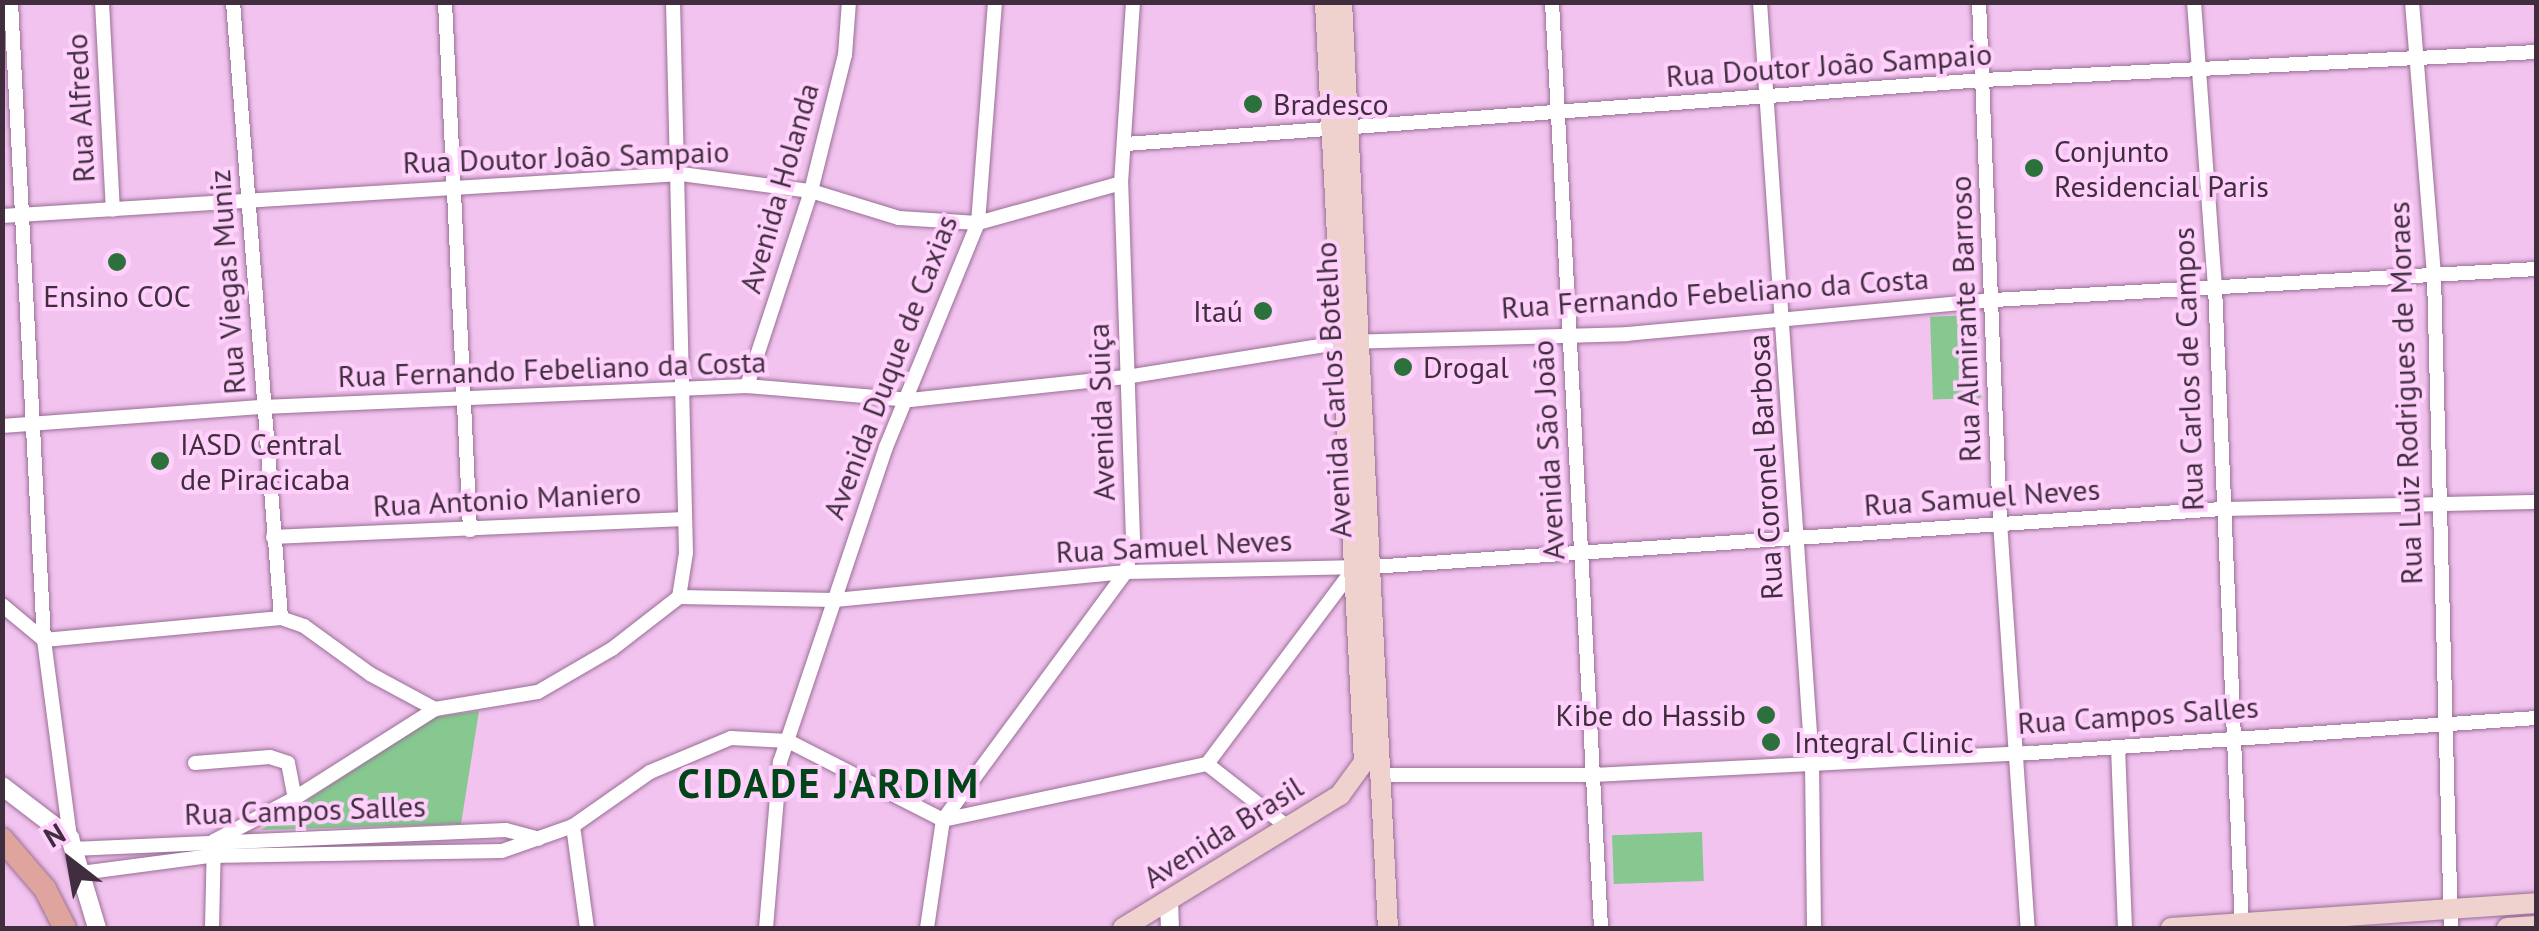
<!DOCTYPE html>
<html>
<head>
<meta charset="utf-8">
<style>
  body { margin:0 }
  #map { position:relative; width:2539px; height:931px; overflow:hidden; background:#f1c3ee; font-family:"PT Sans",sans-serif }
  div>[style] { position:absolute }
  .green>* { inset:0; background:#86c890; transform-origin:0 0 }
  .roads { filter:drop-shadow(0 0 2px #996e96) drop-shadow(0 0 2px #996e96) }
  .minor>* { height:14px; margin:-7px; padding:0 7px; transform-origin:7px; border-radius:7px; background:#fff }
  .tertiary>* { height:18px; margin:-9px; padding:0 9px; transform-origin:9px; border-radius:9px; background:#fff }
  .secondary>* { height:20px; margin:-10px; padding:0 10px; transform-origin:10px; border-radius:10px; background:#efd1ce }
  .primary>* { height:22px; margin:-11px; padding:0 11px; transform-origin:11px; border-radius:11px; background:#dfa49d }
  .dots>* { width:28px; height:28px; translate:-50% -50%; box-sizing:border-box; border:5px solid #ffd0fb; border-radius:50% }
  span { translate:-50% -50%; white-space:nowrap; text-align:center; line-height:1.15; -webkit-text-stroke:8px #ffd0fb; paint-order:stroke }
  .street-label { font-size:30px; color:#402e3f }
  .poi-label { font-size:30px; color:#402e3f }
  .left { translate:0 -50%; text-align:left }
  .right { translate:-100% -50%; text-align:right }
  .district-label { font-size:40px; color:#004517; font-weight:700; letter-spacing:2.5px }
  .frame { position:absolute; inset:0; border:5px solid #402e3f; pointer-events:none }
  .north { position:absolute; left:20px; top:811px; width:100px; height:100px; -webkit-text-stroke:8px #ffd0fb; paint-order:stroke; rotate:329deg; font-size:28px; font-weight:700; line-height:40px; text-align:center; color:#402e3f }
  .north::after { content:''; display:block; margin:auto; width:35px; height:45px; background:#402e3f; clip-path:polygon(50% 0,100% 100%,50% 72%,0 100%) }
</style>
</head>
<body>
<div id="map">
  <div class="green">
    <i style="left:1978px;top:315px;width:83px;height:48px;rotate:88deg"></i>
    <i style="clip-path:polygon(479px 711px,461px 824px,261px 830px,435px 717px)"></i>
    <i style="left:1702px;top:832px;width:49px;height:90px;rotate:88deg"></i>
  </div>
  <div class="roads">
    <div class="minor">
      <i style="left:11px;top:2px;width:639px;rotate:87.04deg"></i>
      <i style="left:44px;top:640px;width:200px;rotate:82.5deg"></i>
      <i style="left:102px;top:2px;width:208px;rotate:87deg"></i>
      <i style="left:233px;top:2px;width:618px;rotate:85.54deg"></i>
      <i style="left:445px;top:2px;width:529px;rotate:87.29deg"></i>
      <i style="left:673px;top:2px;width:551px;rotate:88.65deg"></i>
      <i style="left:686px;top:553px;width:45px;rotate:99deg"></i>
      <i style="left:1552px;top:2px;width:927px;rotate:86.97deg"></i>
      <i style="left:1760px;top:2px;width:763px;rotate:86.09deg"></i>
      <i style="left:1812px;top:763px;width:165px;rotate:89.3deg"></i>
      <i style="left:1979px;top:2px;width:520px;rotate:87.69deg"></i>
      <i style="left:2000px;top:522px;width:407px;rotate:86.1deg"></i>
      <i style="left:2194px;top:2px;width:286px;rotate:85.8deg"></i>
      <i style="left:2215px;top:287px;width:642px;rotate:87.59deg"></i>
      <i style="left:2412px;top:2px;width:275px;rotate:85.4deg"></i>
      <i style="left:2434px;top:276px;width:652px;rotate:88.51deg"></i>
      <i style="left:1126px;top:144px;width:859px;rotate:-4.27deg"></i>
      <i style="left:1983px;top:80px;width:554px;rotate:-2.9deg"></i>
      <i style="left:2px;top:216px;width:680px;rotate:-3.54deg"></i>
      <i style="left:681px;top:174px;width:131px;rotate:7.5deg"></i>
      <i style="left:811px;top:191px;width:92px;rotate:17.1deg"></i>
      <i style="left:899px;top:218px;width:79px;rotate:3.6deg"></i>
      <i style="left:978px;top:223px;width:148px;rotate:-15.6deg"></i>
      <i style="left:747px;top:386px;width:205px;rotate:-71.8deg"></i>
      <i style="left:811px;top:191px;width:140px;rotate:-76deg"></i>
      <i style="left:845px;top:55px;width:53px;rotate:-85.7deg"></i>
      <i style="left:2px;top:426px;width:262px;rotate:-4.2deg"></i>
      <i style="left:263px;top:407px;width:484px;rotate:-2.5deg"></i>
      <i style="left:747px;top:386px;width:164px;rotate:4.9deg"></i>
      <i style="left:910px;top:400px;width:217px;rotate:-6.1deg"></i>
      <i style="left:1126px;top:377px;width:221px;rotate:-9.1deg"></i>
      <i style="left:1344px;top:342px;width:283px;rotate:-1.6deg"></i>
      <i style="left:1627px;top:334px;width:369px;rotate:-5.3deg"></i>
      <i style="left:1994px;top:300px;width:543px;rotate:-3.27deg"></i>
      <i style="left:273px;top:537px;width:411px;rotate:-2.5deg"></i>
      <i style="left:2px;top:605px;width:55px;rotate:39.8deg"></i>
      <i style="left:44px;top:640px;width:238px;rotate:-5.3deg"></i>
      <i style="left:281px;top:618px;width:24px;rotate:19deg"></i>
      <i style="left:304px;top:626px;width:82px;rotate:36deg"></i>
      <i style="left:370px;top:674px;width:74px;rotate:28.3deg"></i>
      <i style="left:435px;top:709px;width:104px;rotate:-9.4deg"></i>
      <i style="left:538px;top:692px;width:86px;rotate:-30.2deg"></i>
      <i style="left:612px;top:649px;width:85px;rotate:-37.8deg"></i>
      <i style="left:679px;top:597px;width:156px;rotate:1.1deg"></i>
      <i style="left:835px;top:600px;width:292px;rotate:-5.5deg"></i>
      <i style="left:1126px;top:572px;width:245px;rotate:-1.2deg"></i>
      <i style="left:1371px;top:567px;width:852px;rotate:-3.9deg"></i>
      <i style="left:2221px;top:509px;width:315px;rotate:-1.3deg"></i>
      <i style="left:2118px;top:747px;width:181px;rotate:87.8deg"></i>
      <i style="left:195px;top:763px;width:75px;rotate:-4.6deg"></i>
      <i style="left:270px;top:757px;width:19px;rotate:18deg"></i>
      <i style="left:288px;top:763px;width:36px;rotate:79deg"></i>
      <i style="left:1207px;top:764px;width:246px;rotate:-53.1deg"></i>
      <i style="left:1385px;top:775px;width:208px"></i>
      <i style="left:1593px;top:775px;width:440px;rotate:-2.9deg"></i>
      <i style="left:2032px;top:753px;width:505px;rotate:-3.97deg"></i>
      <i style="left:573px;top:826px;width:103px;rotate:82.2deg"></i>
      <i style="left:72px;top:849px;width:434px;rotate:-2.5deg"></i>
      <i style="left:506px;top:830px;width:34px;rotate:15deg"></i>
      <i style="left:81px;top:873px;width:131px;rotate:-7.5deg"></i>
      <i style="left:211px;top:856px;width:291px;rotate:-1deg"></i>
      <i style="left:502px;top:851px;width:75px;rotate:-19.4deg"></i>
      <i style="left:573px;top:826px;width:94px;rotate:-35deg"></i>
      <i style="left:650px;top:772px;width:88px;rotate:-22.8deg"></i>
      <i style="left:731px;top:738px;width:57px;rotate:3deg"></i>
      <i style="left:788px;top:741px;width:174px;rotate:27deg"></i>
      <i style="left:943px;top:820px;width:270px;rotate:-12deg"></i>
      <i style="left:1207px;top:764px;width:104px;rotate:38deg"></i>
      <i style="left:212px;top:928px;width:87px;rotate:-88.7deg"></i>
      <i style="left:214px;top:841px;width:92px;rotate:-28deg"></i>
      <i style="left:295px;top:798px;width:166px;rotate:-32.4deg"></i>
      <i style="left:766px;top:928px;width:167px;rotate:-85.2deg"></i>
      <i style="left:780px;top:762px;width:332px;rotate:-71.4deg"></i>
      <i style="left:886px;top:447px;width:242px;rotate:-67.7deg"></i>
      <i style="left:978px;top:223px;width:222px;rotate:-85.6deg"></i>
      <i style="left:927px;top:928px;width:109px;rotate:-81.6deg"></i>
      <i style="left:943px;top:820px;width:308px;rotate:-53.6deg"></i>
      <i style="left:1126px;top:572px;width:34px;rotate:-78deg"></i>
      <i style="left:1133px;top:539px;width:356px;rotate:-91.9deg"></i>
      <i style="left:1121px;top:183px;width:181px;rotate:-86.2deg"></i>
    </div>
    <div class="tertiary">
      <i style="left:2px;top:786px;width:86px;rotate:37.4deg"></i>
      <i style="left:70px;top:838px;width:94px;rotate:73.3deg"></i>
      <i style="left:1169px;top:901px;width:27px;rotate:88deg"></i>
    </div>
    <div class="secondary">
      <i style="left:1342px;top:2px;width:927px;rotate:87.16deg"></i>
      <i style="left:1123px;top:928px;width:255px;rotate:-31.5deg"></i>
      <i style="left:1340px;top:795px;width:41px;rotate:-54deg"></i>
      <i style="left:1364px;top:762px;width:761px;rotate:-92.94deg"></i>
      <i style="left:2171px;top:928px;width:366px;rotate:-3.9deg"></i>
      <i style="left:2507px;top:928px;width:29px;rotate:-4deg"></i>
    </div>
    <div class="primary">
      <i style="left:2px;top:839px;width:66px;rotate:49.3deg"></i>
      <i style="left:45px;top:889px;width:44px;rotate:62.9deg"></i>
    </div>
  </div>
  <div class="dots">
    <i style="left:1253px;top:104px;background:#2c713c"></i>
    <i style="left:2034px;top:168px;background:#2c713c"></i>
    <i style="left:117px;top:262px;background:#2c713c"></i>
    <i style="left:1263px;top:311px;background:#2c713c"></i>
    <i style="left:1403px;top:367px;background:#2c713c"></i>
    <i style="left:160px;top:461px;background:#2c713c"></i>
    <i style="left:1766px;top:715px;background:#2c713c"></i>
    <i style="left:1771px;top:742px;background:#2c713c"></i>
  </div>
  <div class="street-label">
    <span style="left:1829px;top:65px;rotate:-4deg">Rua Doutor João Sampaio</span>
    <span style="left:80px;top:108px;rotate:-93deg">Rua Alfredo</span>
    <span style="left:566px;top:157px;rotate:-2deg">Rua Doutor João Sampaio</span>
    <span style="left:779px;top:188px;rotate:-74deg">Avenida Holanda</span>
    <span style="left:227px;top:282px;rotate:-94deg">Rua Viegas Muniz</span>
    <span style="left:1715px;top:293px;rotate:-4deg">Rua Fernando Febeliano da Costa</span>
    <span style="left:1965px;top:319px;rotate:-92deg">Rua Almirante Barroso</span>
    <span style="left:890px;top:367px;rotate:-69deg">Avenida Duque de Caxias</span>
    <span style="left:552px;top:369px;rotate:-2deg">Rua Fernando Febeliano da Costa</span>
    <span style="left:2188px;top:369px;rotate:-92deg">Rua Carlos de Campos</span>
    <span style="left:1333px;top:390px;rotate:-93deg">Avenida Carlos Botelho</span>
    <span style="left:2405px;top:393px;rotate:-92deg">Rua Luiz Rodrigues de Moraes</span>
    <span style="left:1101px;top:412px;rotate:-92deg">Avenida Suiça</span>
    <span style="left:1548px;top:450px;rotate:-93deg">Avenida São João</span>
    <span style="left:1765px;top:467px;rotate:-93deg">Rua Coronel Barbosa</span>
    <span style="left:1982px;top:497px;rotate:-4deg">Rua Samuel Neves</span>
    <span style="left:507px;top:499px;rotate:-3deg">Rua Antonio Maniero</span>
    <span style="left:1174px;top:546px;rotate:-3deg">Rua Samuel Neves</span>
    <span style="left:2138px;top:715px;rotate:-4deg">Rua Campos Salles</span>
    <span style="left:305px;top:810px;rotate:-2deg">Rua Campos Salles</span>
    <span style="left:1223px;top:832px;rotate:-32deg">Avenida Brasil</span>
  </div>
  <div class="poi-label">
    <span class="left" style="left:1273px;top:104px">Bradesco</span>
    <span class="left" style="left:2054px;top:168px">Conjunto<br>Residencial Paris</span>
    <span style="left:117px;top:296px">Ensino COC</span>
    <span class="right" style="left:1243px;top:311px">Itaú</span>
    <span class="left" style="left:1423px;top:367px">Drogal</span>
    <span class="left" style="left:180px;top:461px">IASD Central<br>de Piracicaba</span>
    <span class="right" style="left:1746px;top:715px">Kibe do Hassib</span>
    <span class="left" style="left:1794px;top:742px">Integral Clinic</span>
  </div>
  <div class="district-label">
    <span style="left:829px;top:783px">CIDADE JARDIM</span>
  </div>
  <div class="frame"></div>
  <div class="north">N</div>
</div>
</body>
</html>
